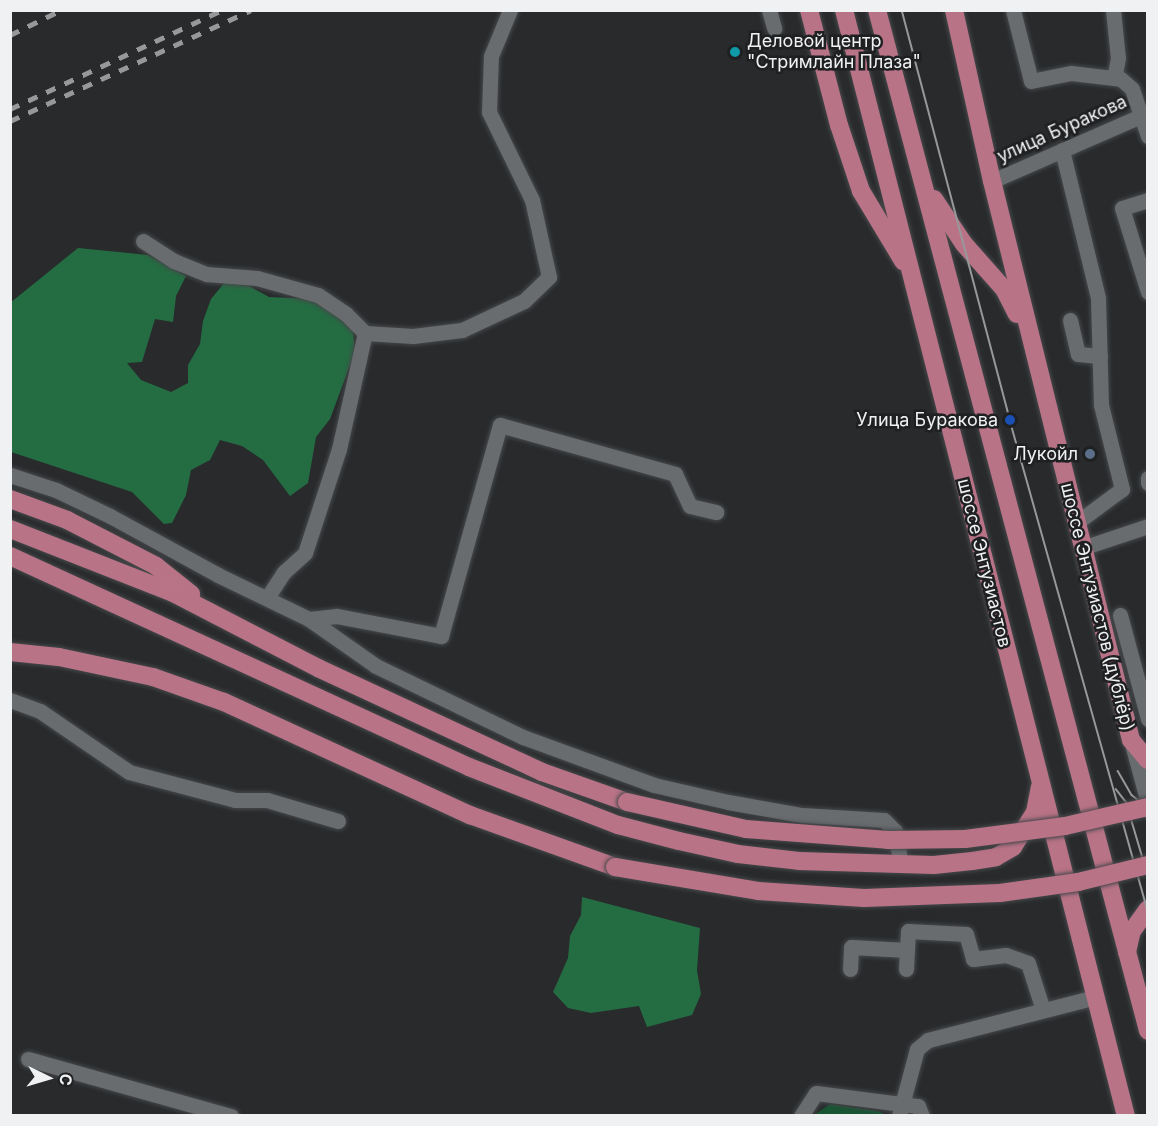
<!DOCTYPE html>
<html>
<head>
<meta charset="utf-8">
<style>
  body { margin:0 }
  #map { position:relative; width:1158px; height:1126px; overflow:hidden; background:#282a2c; font-family:Inter,sans-serif }
  div>[style] { position:absolute }
  .green>* { inset:0; background:#185533 }
  .forest>* { inset:0; background:#246d43 }
  .roads { filter:drop-shadow(0 0 2px #46484a) drop-shadow(0 0 2px #46484a) }
  .minor>* { height:15px; margin:-7.5px; padding:0 7.5px; transform-origin:7.5px; border-radius:7.5px; background:#696c6f }
  .major>* { height:18px; margin:-9px; padding:0 9px; transform-origin:9px; border-radius:9px; background:#b97387 }
  .tram>* { height:1.5px; margin:-0.75px; padding:0 0.75px; transform-origin:0.75px; border-radius:0.75px; background:#97989a }
  .rail>* { height:4.5px; margin-top:-2.25px; transform-origin:0; background:repeating-linear-gradient(90deg,#97989a 0 10px,transparent 0 20px) }
  .bridges { filter:drop-shadow(0 0 2px #46484a) drop-shadow(0 0 2px #46484a) }
  .major-bridge>* { height:18px; margin:-9px; padding:0 9px; transform-origin:9px; border-radius:9px; background:#b97387 }
  .dots>* { width:16px; height:16px; translate:-50% -50%; box-sizing:border-box; border:3px solid #1e2022; border-radius:50% }
  span { translate:-50% -50%; white-space:nowrap; text-align:center; line-height:1.15; -webkit-text-stroke:5px #1e2022; paint-order:stroke }
  .poi-label { font-size:18px; color:#f0f1f3 }
  .left { translate:0 -50%; text-align:left }
  .right { translate:-100% -50%; text-align:right }
  .street-label { font-size:18px; color:#f0f1f3 }
  .frame { position:absolute; inset:0; border:12px solid #f0f1f3; pointer-events:none }
  .north { position:absolute; left:18px; top:1048px; width:60px; height:60px; -webkit-text-stroke:4px #1e2022; paint-order:stroke; rotate:95deg; font-size:16px; font-weight:700; line-height:24px; text-align:center; color:#f0f1f3 }
  .north::after { content:''; display:block; margin:auto; width:21px; height:27px; background:#f0f1f3; clip-path:polygon(50% 0,100% 100%,50% 72%,0 100%) }
</style>
</head>
<body>
<div id="map">
  <div class="green">
    <i style="clip-path:polygon(830px 1104px,878px 1111px,886px 1115px,814px 1115px)"></i>
  </div>
  <div class="forest">
    <i style="clip-path:polygon(78px 248px,148px 255px,186px 276px,176px 296px,173px 322px,155px 319px,142px 362px,127px 363px,141px 380px,171px 392px,188px 383px,188px 365px,200px 344px,203px 321px,211px 299px,225px 282px,249px 286px,269px 297px,316px 299px,337px 313px,353px 330px,355px 352px,330px 419px,316px 437px,308px 483px,290px 496px,263px 460px,242px 446px,220px 440px,210px 460px,191px 470px,186px 495px,172px 523px,164px 524px,132px 492px,11px 452px,10px 303px)"></i>
    <i style="clip-path:polygon(582px 897px,700px 928px,697px 970px,701px 994px,692px 1015px,647px 1027px,639px 1006px,591px 1013px,568px 1008px,553px 992px,568px 958px,570px 936px,581px 915px)"></i>
  </div>
  <div class="roads">
    <div class="minor">
      <i style="left:769px;top:10px;width:19px;rotate:74deg"></i>
      <i style="left:1013px;top:10px;width:73px;rotate:75.8deg"></i>
      <i style="left:1031px;top:81px;width:41px;rotate:-11.3deg"></i>
      <i style="left:1071px;top:73px;width:50px;rotate:6.8deg"></i>
      <i style="left:1121px;top:79px;width:15px;rotate:42deg"></i>
      <i style="left:1132px;top:89px;width:50px;rotate:71.2deg"></i>
      <i style="left:1113px;top:10px;width:48px;rotate:84.1deg"></i>
      <i style="left:1118px;top:58px;width:20px;rotate:101deg"></i>
      <i style="left:1062px;top:150px;width:152px;rotate:76.3deg"></i>
      <i style="left:1098px;top:298px;width:107px;rotate:88.4deg"></i>
      <i style="left:1101px;top:405px;width:87px;rotate:76deg"></i>
      <i style="left:1122px;top:489px;width:57px;rotate:143.5deg"></i>
      <i style="left:992px;top:181px;width:170px;rotate:-23.6deg"></i>
      <i style="left:1148px;top:200px;width:27px;rotate:163deg"></i>
      <i style="left:1122px;top:208px;width:88px;rotate:72.8deg"></i>
      <i style="left:143px;top:241px;width:37px;rotate:33deg"></i>
      <i style="left:174px;top:261px;width:35px;rotate:22deg"></i>
      <i style="left:206px;top:274px;width:51px;rotate:4.5deg"></i>
      <i style="left:257px;top:278px;width:63px;rotate:15.6deg"></i>
      <i style="left:318px;top:295px;width:34px;rotate:34deg"></i>
      <i style="left:346px;top:314px;width:27px;rotate:45deg"></i>
      <i style="left:365px;top:333px;width:48px;rotate:3.6deg"></i>
      <i style="left:413px;top:336px;width:49px;rotate:-7deg"></i>
      <i style="left:462px;top:330px;width:68px;rotate:-25.1deg"></i>
      <i style="left:524px;top:301px;width:35px;rotate:-44deg"></i>
      <i style="left:549px;top:277px;width:79px;rotate:-102.4deg"></i>
      <i style="left:532px;top:200px;width:98px;rotate:-116deg"></i>
      <i style="left:489px;top:112px;width:56px;rotate:-88deg"></i>
      <i style="left:491px;top:56px;width:50px;rotate:-67.6deg"></i>
      <i style="left:1070px;top:320px;width:35px;rotate:77deg"></i>
      <i style="left:1078px;top:354px;width:22px;rotate:5deg"></i>
      <i style="left:10px;top:475px;width:48px;rotate:18.1deg"></i>
      <i style="left:56px;top:490px;width:60px;rotate:25.7deg"></i>
      <i style="left:110px;top:516px;width:123px;rotate:28.6deg"></i>
      <i style="left:218px;top:575px;width:101px;rotate:25.8deg"></i>
      <i style="left:309px;top:619px;width:82px;rotate:35deg"></i>
      <i style="left:376px;top:666px;width:163px;rotate:25.8deg"></i>
      <i style="left:523px;top:737px;width:140px;rotate:20.1deg"></i>
      <i style="left:654px;top:785px;width:76px;rotate:12.9deg"></i>
      <i style="left:728px;top:802px;width:75px;rotate:10deg"></i>
      <i style="left:802px;top:815px;width:82px;rotate:3.5deg"></i>
      <i style="left:884px;top:820px;width:16px;rotate:45deg"></i>
      <i style="left:895px;top:831px;width:34px;rotate:80deg"></i>
      <i style="left:1148px;top:478px;width:5px;rotate:90deg"></i>
      <i style="left:1082px;top:548px;width:70px;rotate:-18.4deg"></i>
      <i style="left:267px;top:598px;width:31px;rotate:-57deg"></i>
      <i style="left:284px;top:572px;width:28px;rotate:-42deg"></i>
      <i style="left:305px;top:553px;width:109px;rotate:-71.9deg"></i>
      <i style="left:339px;top:449px;width:119px;rotate:-77.4deg"></i>
      <i style="left:1120px;top:615px;width:108px;rotate:74.9deg"></i>
      <i style="left:309px;top:619px;width:28px;rotate:-6deg"></i>
      <i style="left:337px;top:616px;width:106px;rotate:10.9deg"></i>
      <i style="left:441px;top:636px;width:219px;rotate:-74.4deg"></i>
      <i style="left:500px;top:425px;width:182px;rotate:15.6deg"></i>
      <i style="left:675px;top:474px;width:35px;rotate:65deg"></i>
      <i style="left:690px;top:506px;width:27px;rotate:13deg"></i>
      <i style="left:10px;top:700px;width:32px;rotate:20deg"></i>
      <i style="left:40px;top:711px;width:108px;rotate:34.4deg"></i>
      <i style="left:129px;top:772px;width:110px;rotate:14.8deg"></i>
      <i style="left:235px;top:800px;width:32px"></i>
      <i style="left:267px;top:800px;width:74px;rotate:16.5deg"></i>
      <i style="left:1131px;top:740px;width:65px;rotate:74.9deg"></i>
      <i style="left:850px;top:969px;width:22px;rotate:-87deg"></i>
      <i style="left:851px;top:947px;width:56px;rotate:3.1deg"></i>
      <i style="left:906px;top:969px;width:38px;rotate:-87deg"></i>
      <i style="left:908px;top:931px;width:58px;rotate:3deg"></i>
      <i style="left:966px;top:934px;width:26px;rotate:74deg"></i>
      <i style="left:973px;top:959px;width:33px;rotate:-7deg"></i>
      <i style="left:1006px;top:955px;width:23px;rotate:20deg"></i>
      <i style="left:1028px;top:963px;width:49px;rotate:72.3deg"></i>
      <i style="left:28px;top:1059px;width:211px;rotate:15.7deg"></i>
      <i style="left:801px;top:1116px;width:27px;rotate:-57deg"></i>
      <i style="left:816px;top:1093px;width:103px;rotate:7.3deg"></i>
      <i style="left:918px;top:1106px;width:11px;rotate:68deg"></i>
      <i style="left:899px;top:1116px;width:69px;rotate:-75deg"></i>
      <i style="left:917px;top:1049px;width:14px;rotate:-39deg"></i>
      <i style="left:928px;top:1040px;width:173px;rotate:-14.4deg"></i>
    </div>
    <div class="major">
      <i style="left:809px;top:10px;width:119px;rotate:75.4deg"></i>
      <i style="left:839px;top:125px;width:70px;rotate:71.6deg"></i>
      <i style="left:861px;top:191px;width:82px;rotate:59deg"></i>
      <i style="left:844px;top:10px;width:1141px;rotate:75.7deg"></i>
      <i style="left:877px;top:10px;width:1056px;rotate:75.13deg"></i>
      <i style="left:954px;top:10px;width:175px;rotate:77.5deg"></i>
      <i style="left:992px;top:181px;width:576px;rotate:76.04deg"></i>
      <i style="left:1131px;top:740px;width:26px;rotate:50deg"></i>
      <i style="left:934px;top:199px;width:54px;rotate:56.3deg"></i>
      <i style="left:964px;top:244px;width:60px;rotate:48.4deg"></i>
      <i style="left:1004px;top:289px;width:28px;rotate:63deg"></i>
      <i style="left:10px;top:499px;width:61px;rotate:20.2deg"></i>
      <i style="left:67px;top:520px;width:100px;rotate:27.3deg"></i>
      <i style="left:156px;top:566px;width:45px;rotate:38.7deg"></i>
      <i style="left:10px;top:529px;width:175px;rotate:21.4deg"></i>
      <i style="left:173px;top:593px;width:163px;rotate:27.3deg"></i>
      <i style="left:318px;top:668px;width:247px;rotate:24.9deg"></i>
      <i style="left:542px;top:772px;width:90px;rotate:19.4deg"></i>
      <i style="left:10px;top:556px;width:505px;rotate:24.69deg"></i>
      <i style="left:469px;top:767px;width:160px;rotate:21.3deg"></i>
      <i style="left:618px;top:825px;width:63px;rotate:14.7deg"></i>
      <i style="left:679px;top:841px;width:60px;rotate:12.4deg"></i>
      <i style="left:738px;top:854px;width:61px;rotate:6.5deg"></i>
      <i style="left:799px;top:861px;width:135px;rotate:1.7deg"></i>
      <i style="left:934px;top:865px;width:38px;rotate:-6deg"></i>
      <i style="left:972px;top:861px;width:24px;rotate:-9deg"></i>
      <i style="left:996px;top:857px;width:20px;rotate:-30deg"></i>
      <i style="left:1013px;top:847px;width:41px;rotate:-57.8deg"></i>
      <i style="left:1035px;top:812px;width:26px;rotate:-79deg"></i>
      <i style="left:10px;top:652px;width:49px;rotate:5.8deg"></i>
      <i style="left:59px;top:657px;width:96px;rotate:12deg"></i>
      <i style="left:153px;top:677px;width:75px;rotate:19.4deg"></i>
      <i style="left:224px;top:702px;width:271px;rotate:24.7deg"></i>
      <i style="left:470px;top:815px;width:154px;rotate:19.7deg"></i>
      <i style="left:1127px;top:952px;width:22px;rotate:-77deg"></i>
      <i style="left:1132px;top:931px;width:27px;rotate:-54deg"></i>
    </div>
  </div>
  <div class="tram">
    <i style="left:902px;top:10px;width:424px;rotate:75.2deg"></i>
    <i style="left:1010px;top:420px;width:510px;rotate:74.3deg"></i>
    <i style="left:1118px;top:771px;width:28px;rotate:60deg"></i>
    <i style="left:1132px;top:795px;width:21px;rotate:39deg"></i>
    <i style="left:1116px;top:789px;width:16px;rotate:52deg"></i>
    <i style="left:1126px;top:802px;width:27px;rotate:36deg"></i>
    <i style="left:1131px;top:818px;width:59px;rotate:73.4deg"></i>
  </div>
  <div class="rail">
    <i style="left:10px;top:35px;width:57px;rotate:-26.1deg"></i>
    <i style="left:10px;top:109px;width:234px;rotate:-25deg"></i>
    <i style="left:10px;top:121px;width:265px;rotate:-24.7deg"></i>
  </div>
  <div class="bridges">
    <div class="major-bridge">
      <i style="left:627px;top:802px;width:122px;rotate:12.8deg"></i>
      <i style="left:746px;top:829px;width:142px;rotate:4.4deg"></i>
      <i style="left:888px;top:840px;width:77px;rotate:-0.7deg"></i>
      <i style="left:965px;top:839px;width:101px;rotate:-7.4deg"></i>
      <i style="left:1065px;top:826px;width:85px;rotate:-12.9deg"></i>
      <i style="left:615px;top:867px;width:145px;rotate:9.5deg"></i>
      <i style="left:758px;top:891px;width:106px;rotate:3.8deg"></i>
      <i style="left:864px;top:898px;width:136px;rotate:-2.1deg"></i>
      <i style="left:1000px;top:893px;width:79px;rotate:-8deg"></i>
      <i style="left:1078px;top:882px;width:72px;rotate:-13.7deg"></i>
    </div>
  </div>
  <div class="dots">
    <i style="left:735px;top:52px;background:#0f9aa8"></i>
    <i style="left:1010px;top:420px;background:#1a4fb4"></i>
    <i style="left:1090px;top:454px;background:#5c6f8a"></i>
  </div>
  <div class="poi-label">
    <span class="left" style="left:747px;top:52px">Деловой центр<br>"Стримлайн Плаза"</span>
    <span class="right" style="left:998px;top:420px">Улица Буракова</span>
    <span class="right" style="left:1078px;top:454px">Лукойл</span>
  </div>
  <div class="street-label">
    <span style="left:1062px;top:129px;rotate:-24deg">улица Буракова</span>
    <span style="left:984px;top:563px;rotate:76deg">шоссе Энтузиастов</span>
    <span style="left:1097px;top:607px;rotate:76deg">шоссе Энтузиастов (дублёр)</span>
  </div>
  <div class="frame"></div>
  <div class="north">С</div>
</div>
</body>
</html>
